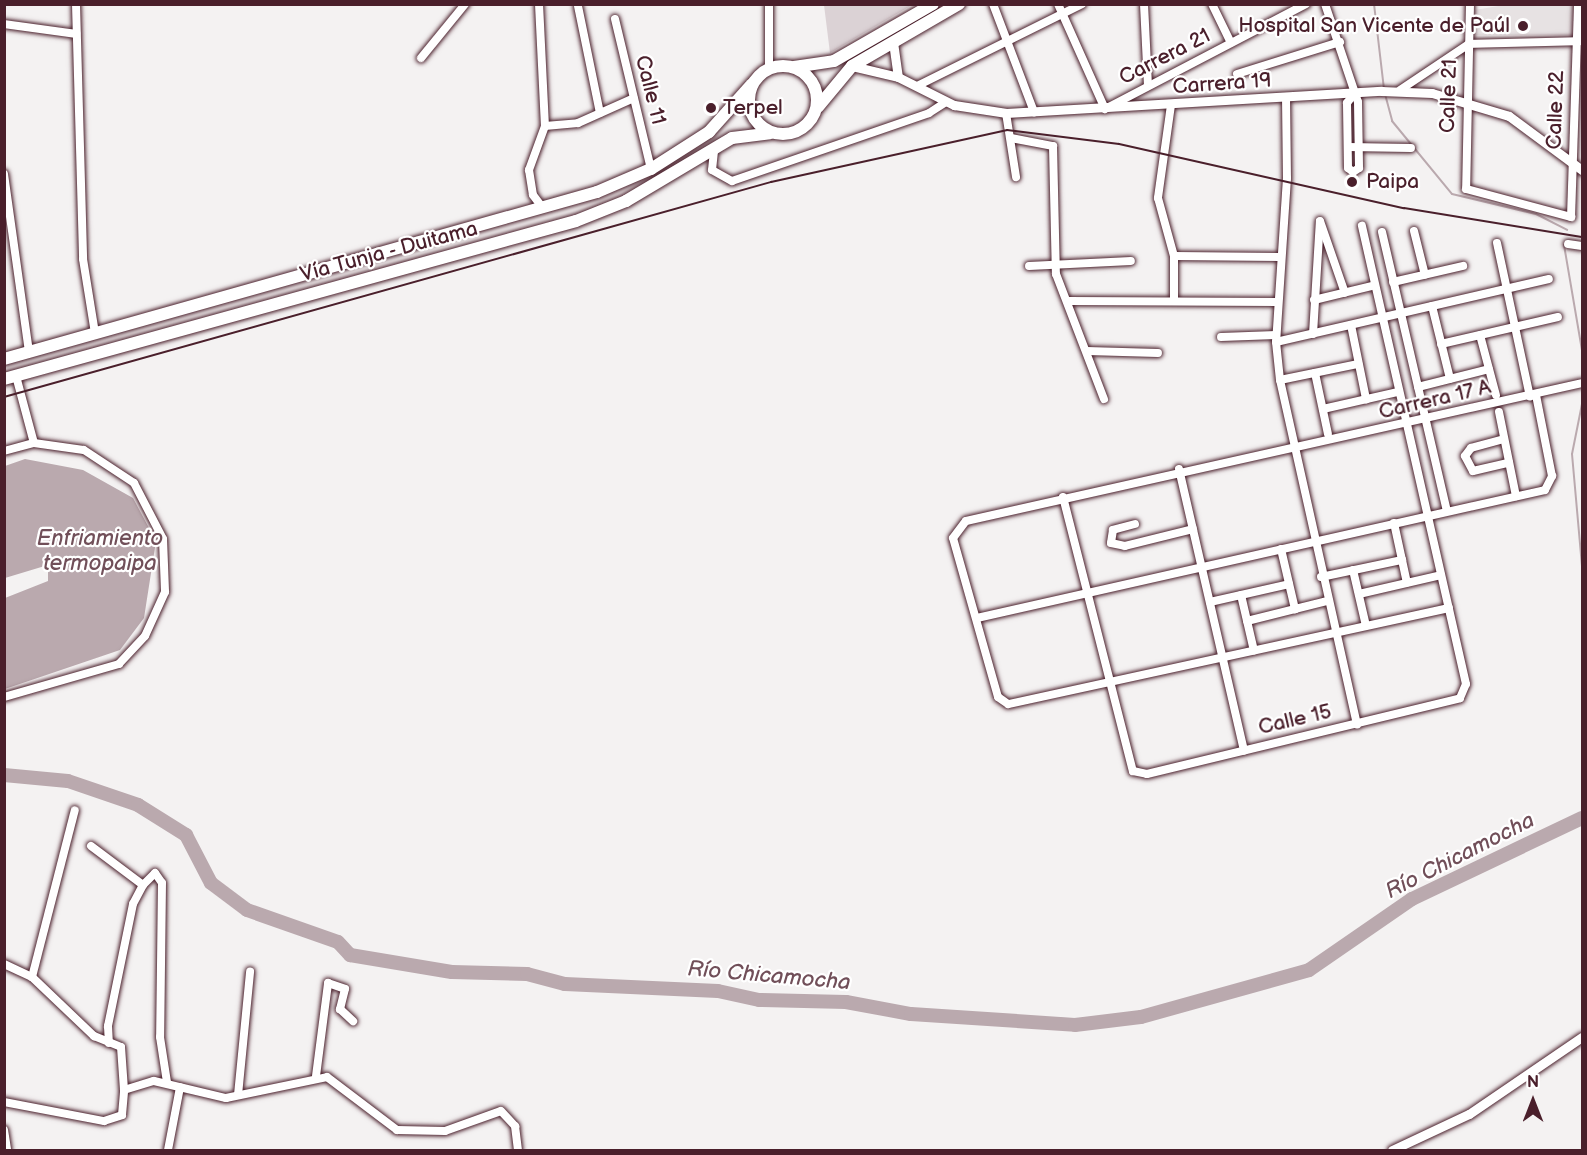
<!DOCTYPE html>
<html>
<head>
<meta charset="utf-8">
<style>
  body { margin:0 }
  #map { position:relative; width:1587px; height:1155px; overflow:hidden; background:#f4f2f2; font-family:"Balsamiq Sans",sans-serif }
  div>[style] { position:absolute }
  .built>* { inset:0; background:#e7e2e3 }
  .green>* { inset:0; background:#dbd2d5 }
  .water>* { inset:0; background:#baa9ae }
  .stream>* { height:2px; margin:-1px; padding:0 1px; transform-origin:1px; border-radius:1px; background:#baa9ae }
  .river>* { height:14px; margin:-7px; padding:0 7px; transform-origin:7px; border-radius:7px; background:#baa9ae }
  .roads { filter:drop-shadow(0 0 2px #4a1f2b) drop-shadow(0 0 2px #4a1f2b) }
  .minor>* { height:8px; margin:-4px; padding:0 4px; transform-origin:4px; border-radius:4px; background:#fff }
  .tertiary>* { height:9px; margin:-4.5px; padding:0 4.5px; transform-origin:4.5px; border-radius:4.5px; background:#fff }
  .trunk>* { height:12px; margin:-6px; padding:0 6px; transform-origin:6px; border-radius:6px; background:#fff }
  .trunk>.ring { margin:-6px; padding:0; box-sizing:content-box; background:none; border:12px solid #fff; border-radius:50% }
  .rail>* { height:2px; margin:-1px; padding:0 1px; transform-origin:1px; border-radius:1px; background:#4a1f2b }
  .dots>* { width:16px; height:16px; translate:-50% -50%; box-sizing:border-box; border:3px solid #fff; border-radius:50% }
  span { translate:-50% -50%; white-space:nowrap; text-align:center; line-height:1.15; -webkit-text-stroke:4.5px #fff; paint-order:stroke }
  .poi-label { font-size:21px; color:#4a1f2b }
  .right { translate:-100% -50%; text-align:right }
  .left { translate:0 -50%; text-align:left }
  .street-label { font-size:21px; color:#4a1f2b }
  .water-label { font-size:22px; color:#714f59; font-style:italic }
  .frame { position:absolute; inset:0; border:6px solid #4a1f2b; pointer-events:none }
  .north { position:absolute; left:1503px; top:1071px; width:60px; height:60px; -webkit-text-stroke:4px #fff; paint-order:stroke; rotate:0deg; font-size:16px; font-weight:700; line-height:24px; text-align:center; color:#4a1f2b }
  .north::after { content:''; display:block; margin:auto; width:21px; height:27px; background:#4a1f2b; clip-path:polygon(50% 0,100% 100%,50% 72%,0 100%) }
</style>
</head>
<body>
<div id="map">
  <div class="built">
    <i style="clip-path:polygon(1504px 5px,1573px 5px,1572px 35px,1473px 35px,1475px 10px)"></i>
  </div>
  <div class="green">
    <i style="clip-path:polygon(824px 5px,824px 4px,912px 5px,830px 53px)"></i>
  </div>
  <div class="water">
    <i style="clip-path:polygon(25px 459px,83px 470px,133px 498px,156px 541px,144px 618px,120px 650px,5px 689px,5px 598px,48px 581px,48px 565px,5px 578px,5px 466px)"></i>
  </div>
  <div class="stream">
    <i style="left:1374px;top:4px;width:86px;rotate:83.3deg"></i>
    <i style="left:1385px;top:94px;width:28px;rotate:75deg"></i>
    <i style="left:1392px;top:121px;width:94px;rotate:50.6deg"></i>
    <i style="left:1452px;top:194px;width:86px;rotate:13.4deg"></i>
    <i style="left:1536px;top:214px;width:35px;rotate:27deg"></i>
    <i style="left:1564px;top:245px;width:107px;rotate:80.3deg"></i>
    <i style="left:1582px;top:404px;width:51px;rotate:101.3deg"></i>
    <i style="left:1572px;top:454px;width:113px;rotate:84.9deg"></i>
  </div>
  <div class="river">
    <i style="left:4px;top:775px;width:64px;rotate:5.4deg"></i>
    <i style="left:68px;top:781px;width:74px;rotate:18.9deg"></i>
    <i style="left:138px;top:805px;width:57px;rotate:32deg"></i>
    <i style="left:186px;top:835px;width:54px;rotate:62.5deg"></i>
    <i style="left:211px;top:883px;width:45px;rotate:36.9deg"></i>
    <i style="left:247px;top:910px;width:96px;rotate:19.4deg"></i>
    <i style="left:338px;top:942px;width:18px;rotate:47deg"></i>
    <i style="left:350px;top:955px;width:103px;rotate:9.5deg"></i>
    <i style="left:452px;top:972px;width:75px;rotate:1.5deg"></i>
    <i style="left:527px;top:974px;width:39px;rotate:15deg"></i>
    <i style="left:565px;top:984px;width:153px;rotate:2.6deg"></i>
    <i style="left:718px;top:991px;width:42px;rotate:12.4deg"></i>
    <i style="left:759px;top:1000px;width:87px;rotate:1.3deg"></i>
    <i style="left:846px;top:1002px;width:66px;rotate:10.5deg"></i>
    <i style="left:911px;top:1014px;width:164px;rotate:3.8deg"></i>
    <i style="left:1075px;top:1025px;width:66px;rotate:-6.9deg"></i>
    <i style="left:1141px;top:1017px;width:174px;rotate:-15.6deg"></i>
    <i style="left:1309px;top:970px;width:125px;rotate:-34.6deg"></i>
    <i style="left:1412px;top:899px;width:188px;rotate:-25.5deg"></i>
  </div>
  <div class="roads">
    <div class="minor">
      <i style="left:76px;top:4px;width:255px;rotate:88.4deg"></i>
      <i style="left:83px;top:259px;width:75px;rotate:80.8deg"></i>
      <i style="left:539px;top:4px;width:122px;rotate:87.2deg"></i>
      <i style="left:545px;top:126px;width:47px;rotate:110deg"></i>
      <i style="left:529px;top:170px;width:25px;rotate:81deg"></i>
      <i style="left:533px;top:195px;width:15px;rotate:53deg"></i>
      <i style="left:769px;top:4px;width:64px;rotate:90deg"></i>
      <i style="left:993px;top:4px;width:116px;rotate:69.2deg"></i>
      <i style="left:1058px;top:4px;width:115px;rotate:65.9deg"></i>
      <i style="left:1105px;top:109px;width:227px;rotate:-27.6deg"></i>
      <i style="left:1144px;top:4px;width:81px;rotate:87.2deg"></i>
      <i style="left:1212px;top:4px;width:43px;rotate:64deg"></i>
      <i style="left:1325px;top:4px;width:103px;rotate:71.4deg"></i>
      <i style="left:1358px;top:102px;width:66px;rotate:89.1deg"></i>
      <i style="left:1359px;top:168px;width:7px;rotate:146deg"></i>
      <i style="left:1353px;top:172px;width:6px;rotate:-141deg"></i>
      <i style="left:1348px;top:168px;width:65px;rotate:-90.9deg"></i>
      <i style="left:1347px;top:103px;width:10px;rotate:-53deg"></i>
      <i style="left:1470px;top:4px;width:185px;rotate:91.2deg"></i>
      <i style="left:1466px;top:189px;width:109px;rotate:14.9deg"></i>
      <i style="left:1571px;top:217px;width:213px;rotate:-88.1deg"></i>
      <i style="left:578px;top:6px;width:109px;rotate:78.4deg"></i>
      <i style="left:615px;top:19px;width:154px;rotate:76.5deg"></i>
      <i style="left:4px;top:24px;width:73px;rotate:7.9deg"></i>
      <i style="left:421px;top:58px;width:70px;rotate:-50.8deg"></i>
      <i style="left:1237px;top:74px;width:108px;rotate:-17.3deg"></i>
      <i style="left:917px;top:86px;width:184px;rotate:-26.4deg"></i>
      <i style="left:1400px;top:90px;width:83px;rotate:-33.7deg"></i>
      <i style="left:1469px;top:44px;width:113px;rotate:-1.5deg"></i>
      <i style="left:1286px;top:97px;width:81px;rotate:89.3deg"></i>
      <i style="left:1287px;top:178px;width:164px;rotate:93.8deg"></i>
      <i style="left:1276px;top:342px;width:38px;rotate:84deg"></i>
      <i style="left:1280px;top:380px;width:353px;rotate:77.4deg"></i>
      <i style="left:1171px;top:105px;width:94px;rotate:98deg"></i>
      <i style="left:1158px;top:198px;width:60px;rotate:74.6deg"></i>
      <i style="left:1174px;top:256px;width:43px;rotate:90deg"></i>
      <i style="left:1006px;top:113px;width:65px;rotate:81.1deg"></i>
      <i style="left:545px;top:126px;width:33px;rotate:-5deg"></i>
      <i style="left:578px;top:123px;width:61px;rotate:-24.1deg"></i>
      <i style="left:1011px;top:138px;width:43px;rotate:10.8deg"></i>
      <i style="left:1053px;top:146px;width:128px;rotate:88.7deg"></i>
      <i style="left:1056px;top:274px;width:134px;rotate:69deg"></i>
      <i style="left:1348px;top:147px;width:63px;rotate:0.9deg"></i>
      <i style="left:714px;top:151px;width:19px;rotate:96deg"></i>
      <i style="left:712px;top:170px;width:23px;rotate:29deg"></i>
      <i style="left:732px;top:181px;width:208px;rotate:-19deg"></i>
      <i style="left:929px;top:113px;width:20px;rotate:-33deg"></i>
      <i style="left:4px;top:174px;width:180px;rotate:82deg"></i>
      <i style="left:1414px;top:231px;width:45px;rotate:76deg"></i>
      <i style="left:1382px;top:232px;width:286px;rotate:76.9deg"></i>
      <i style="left:1497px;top:243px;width:157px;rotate:77.9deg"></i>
      <i style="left:1568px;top:244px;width:14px;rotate:8deg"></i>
      <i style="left:1174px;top:256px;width:106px;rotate:0.5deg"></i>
      <i style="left:1029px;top:266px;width:102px;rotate:-2.8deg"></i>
      <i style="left:1393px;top:282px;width:72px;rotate:-12.9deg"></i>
      <i style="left:1314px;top:300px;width:60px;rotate:-13.6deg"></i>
      <i style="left:1069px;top:301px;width:209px;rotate:0.3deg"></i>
      <i style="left:1432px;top:306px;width:75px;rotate:76.1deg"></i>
      <i style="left:1351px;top:325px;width:76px;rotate:78.5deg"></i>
      <i style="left:1313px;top:334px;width:113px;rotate:-86.5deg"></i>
      <i style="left:1320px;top:221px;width:76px;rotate:70.9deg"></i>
      <i style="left:1480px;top:335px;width:62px;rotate:75.1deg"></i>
      <i style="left:1221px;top:337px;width:55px;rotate:-2.1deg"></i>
      <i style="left:1276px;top:342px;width:280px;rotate:-13deg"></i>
      <i style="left:1441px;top:344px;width:120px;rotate:-13deg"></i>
      <i style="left:1087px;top:351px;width:71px;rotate:1.6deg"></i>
      <i style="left:1315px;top:373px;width:62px;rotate:78deg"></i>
      <i style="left:16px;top:376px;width:69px;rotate:75deg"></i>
      <i style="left:1280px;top:380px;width:80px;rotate:-11.6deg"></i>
      <i style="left:1418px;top:387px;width:73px;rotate:-14.2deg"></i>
      <i style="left:1323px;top:409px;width:76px;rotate:-12.9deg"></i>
      <i style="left:1499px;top:412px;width:86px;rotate:78.6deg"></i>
      <i style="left:1504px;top:439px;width:34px;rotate:165deg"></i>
      <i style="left:1471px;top:448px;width:10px;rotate:127deg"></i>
      <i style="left:1465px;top:456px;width:17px;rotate:62deg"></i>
      <i style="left:1473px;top:471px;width:37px;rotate:-13deg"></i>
      <i style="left:4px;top:451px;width:31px;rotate:-15deg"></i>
      <i style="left:34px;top:443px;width:50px;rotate:8deg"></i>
      <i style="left:84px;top:450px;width:60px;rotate:33.4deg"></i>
      <i style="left:134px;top:483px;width:63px;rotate:62.6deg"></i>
      <i style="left:163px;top:539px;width:53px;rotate:87.8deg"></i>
      <i style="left:165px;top:592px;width:48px;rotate:114.4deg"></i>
      <i style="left:145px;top:636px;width:38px;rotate:133deg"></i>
      <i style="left:119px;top:664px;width:120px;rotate:164deg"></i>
      <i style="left:1179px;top:469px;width:289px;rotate:77deg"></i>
      <i style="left:1063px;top:497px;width:283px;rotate:75.7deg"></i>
      <i style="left:1133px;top:771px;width:14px;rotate:12deg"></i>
      <i style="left:1147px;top:774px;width:322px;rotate:-13.6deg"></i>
      <i style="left:1460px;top:698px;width:15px;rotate:-67deg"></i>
      <i style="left:1466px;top:684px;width:470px;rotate:-102.8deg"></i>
      <i style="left:1394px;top:523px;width:61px;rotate:77.8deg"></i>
      <i style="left:1135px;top:524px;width:23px;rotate:165deg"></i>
      <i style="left:1113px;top:530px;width:13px;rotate:99deg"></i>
      <i style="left:1111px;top:543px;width:14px;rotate:12deg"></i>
      <i style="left:1125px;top:546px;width:70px;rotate:-14deg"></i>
      <i style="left:1281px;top:549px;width:62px;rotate:76.9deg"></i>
      <i style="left:1353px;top:570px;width:57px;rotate:76.9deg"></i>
      <i style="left:1321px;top:577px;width:83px;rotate:-11.9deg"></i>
      <i style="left:1359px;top:594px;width:84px;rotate:-13deg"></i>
      <i style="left:1241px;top:595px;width:57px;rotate:76.9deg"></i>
      <i style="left:1210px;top:602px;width:81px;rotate:-12.8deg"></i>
      <i style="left:1449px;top:608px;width:451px;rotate:167.7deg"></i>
      <i style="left:1008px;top:704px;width:12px;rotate:-145deg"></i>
      <i style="left:998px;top:697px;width:165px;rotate:-105.8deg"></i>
      <i style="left:953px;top:538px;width:21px;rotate:-53deg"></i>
      <i style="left:966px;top:521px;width:631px;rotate:-12.63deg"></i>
      <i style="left:977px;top:618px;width:582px;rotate:-12.7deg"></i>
      <i style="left:1545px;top:490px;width:16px;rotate:-63deg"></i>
      <i style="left:1552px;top:476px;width:83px;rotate:-101.2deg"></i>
      <i style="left:1247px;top:621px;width:82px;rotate:-14deg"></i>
      <i style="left:91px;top:846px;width:65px;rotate:36.9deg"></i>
      <i style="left:143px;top:885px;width:21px;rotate:118deg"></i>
      <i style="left:133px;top:904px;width:125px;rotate:101.6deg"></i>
      <i style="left:108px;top:1026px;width:17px;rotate:87deg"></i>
      <i style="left:143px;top:885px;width:17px;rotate:-45deg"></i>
      <i style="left:155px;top:873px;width:12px;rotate:55deg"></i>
      <i style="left:162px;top:883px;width:154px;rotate:90.7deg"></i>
      <i style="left:160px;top:1037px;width:46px;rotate:81.2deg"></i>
      <i style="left:4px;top:964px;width:31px;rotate:25deg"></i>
      <i style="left:32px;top:977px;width:86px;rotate:43.6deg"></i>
      <i style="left:94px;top:1036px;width:29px;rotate:22deg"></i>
      <i style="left:121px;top:1047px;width:43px;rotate:86deg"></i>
      <i style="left:32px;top:977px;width:172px;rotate:-75.6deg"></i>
      <i style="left:316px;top:1076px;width:94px;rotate:-82.6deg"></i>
      <i style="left:328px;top:983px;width:18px;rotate:19deg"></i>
      <i style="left:345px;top:989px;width:21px;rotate:104deg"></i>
      <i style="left:340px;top:1009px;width:18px;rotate:43deg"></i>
      <i style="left:238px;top:1095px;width:124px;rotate:-84.4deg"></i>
      <i style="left:4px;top:1102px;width:102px;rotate:10.8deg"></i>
      <i style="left:104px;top:1121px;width:19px;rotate:-18deg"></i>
      <i style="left:122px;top:1115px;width:25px;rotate:-85deg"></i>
      <i style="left:124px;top:1090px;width:31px;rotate:-17deg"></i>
      <i style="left:154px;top:1081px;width:74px;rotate:13.3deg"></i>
      <i style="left:226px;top:1098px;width:103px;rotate:-11.7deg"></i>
      <i style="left:327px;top:1077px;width:88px;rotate:37.1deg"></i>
      <i style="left:397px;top:1130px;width:48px;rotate:1.2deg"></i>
      <i style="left:445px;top:1131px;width:59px;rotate:-19.7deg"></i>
      <i style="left:501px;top:1111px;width:21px;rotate:47deg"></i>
      <i style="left:515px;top:1126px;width:24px;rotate:83deg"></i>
      <i style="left:4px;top:1130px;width:20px;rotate:81deg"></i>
      <i style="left:168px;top:1150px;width:64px;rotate:-79.2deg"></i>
    </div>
    <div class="tertiary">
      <i style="left:893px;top:42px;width:35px;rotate:82deg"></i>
      <i style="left:852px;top:66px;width:47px;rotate:13.4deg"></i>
      <i style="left:898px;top:77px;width:63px;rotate:26.6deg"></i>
      <i style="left:954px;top:105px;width:53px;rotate:8.7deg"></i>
      <i style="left:1006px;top:113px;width:376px;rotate:-3.4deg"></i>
      <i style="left:1381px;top:91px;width:51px;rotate:2.2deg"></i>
      <i style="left:1432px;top:93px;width:80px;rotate:16.6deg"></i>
      <i style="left:1509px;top:116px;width:91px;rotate:36.5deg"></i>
      <i style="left:1392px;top:1150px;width:85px;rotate:-25.1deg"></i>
      <i style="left:1469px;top:1114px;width:137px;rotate:-34.3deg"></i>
    </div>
    <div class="trunk">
      <i class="ring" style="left:749px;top:66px;width:56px;height:56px"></i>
      <i style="left:794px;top:67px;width:40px;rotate:-8.5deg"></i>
      <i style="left:834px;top:61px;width:114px;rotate:-29.9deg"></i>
      <i style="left:818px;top:107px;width:53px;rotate:-50.3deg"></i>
      <i style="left:852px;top:66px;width:124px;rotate:-30.1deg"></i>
      <i style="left:4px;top:359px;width:616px;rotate:-15.73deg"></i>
      <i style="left:597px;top:192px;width:59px;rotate:-23.1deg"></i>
      <i style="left:651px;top:169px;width:69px;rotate:-32.5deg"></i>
      <i style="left:709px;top:132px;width:64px;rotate:-48.1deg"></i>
      <i style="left:4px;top:379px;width:593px;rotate:-15.44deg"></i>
      <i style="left:576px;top:221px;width:54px;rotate:-21.8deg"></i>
      <i style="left:626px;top:201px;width:123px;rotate:-30.7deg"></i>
      <i style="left:732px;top:138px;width:38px;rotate:-7deg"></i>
    </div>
  </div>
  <div class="rail">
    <i style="left:4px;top:397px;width:797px;rotate:-15.66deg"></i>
    <i style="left:771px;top:182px;width:242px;rotate:-12.4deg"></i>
    <i style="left:1007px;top:130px;width:113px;rotate:7.1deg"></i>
    <i style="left:1119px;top:144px;width:292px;rotate:12.7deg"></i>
    <i style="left:1404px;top:208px;width:180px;rotate:9.3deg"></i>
  </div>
  <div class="dots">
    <i style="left:1523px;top:26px;background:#4a1f2b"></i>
    <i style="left:711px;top:108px;background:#4a1f2b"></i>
    <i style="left:1352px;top:182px;background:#4a1f2b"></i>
  </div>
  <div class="poi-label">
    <span class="right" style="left:1510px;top:26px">Hospital San Vicente de Paúl</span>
    <span class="left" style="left:723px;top:108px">Terpel</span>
    <span class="left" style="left:1366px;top:182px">Paipa</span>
  </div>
  <div class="street-label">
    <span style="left:1165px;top:57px;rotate:-27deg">Carrera 21</span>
    <span style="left:1222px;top:84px;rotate:-4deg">Carrera 19</span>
    <span style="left:650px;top:90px;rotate:76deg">Calle 11</span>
    <span style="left:1449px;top:96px;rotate:-88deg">Calle 21</span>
    <span style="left:1556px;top:110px;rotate:-88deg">Calle 22</span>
    <span style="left:389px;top:252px;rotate:-15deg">Vía Tunja - Duitama</span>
    <span style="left:1435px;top:400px;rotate:-13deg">Carrera 17 A</span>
    <span style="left:1295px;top:720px;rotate:-13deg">Calle 15</span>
  </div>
  <div class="water-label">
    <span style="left:100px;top:551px">Enfriamiento<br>termopaipa</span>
    <span style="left:1460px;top:856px;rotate:-27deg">Río Chicamocha</span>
    <span style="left:769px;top:976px;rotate:5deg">Río Chicamocha</span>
  </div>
  <div class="frame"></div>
  <div class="north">N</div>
</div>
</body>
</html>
